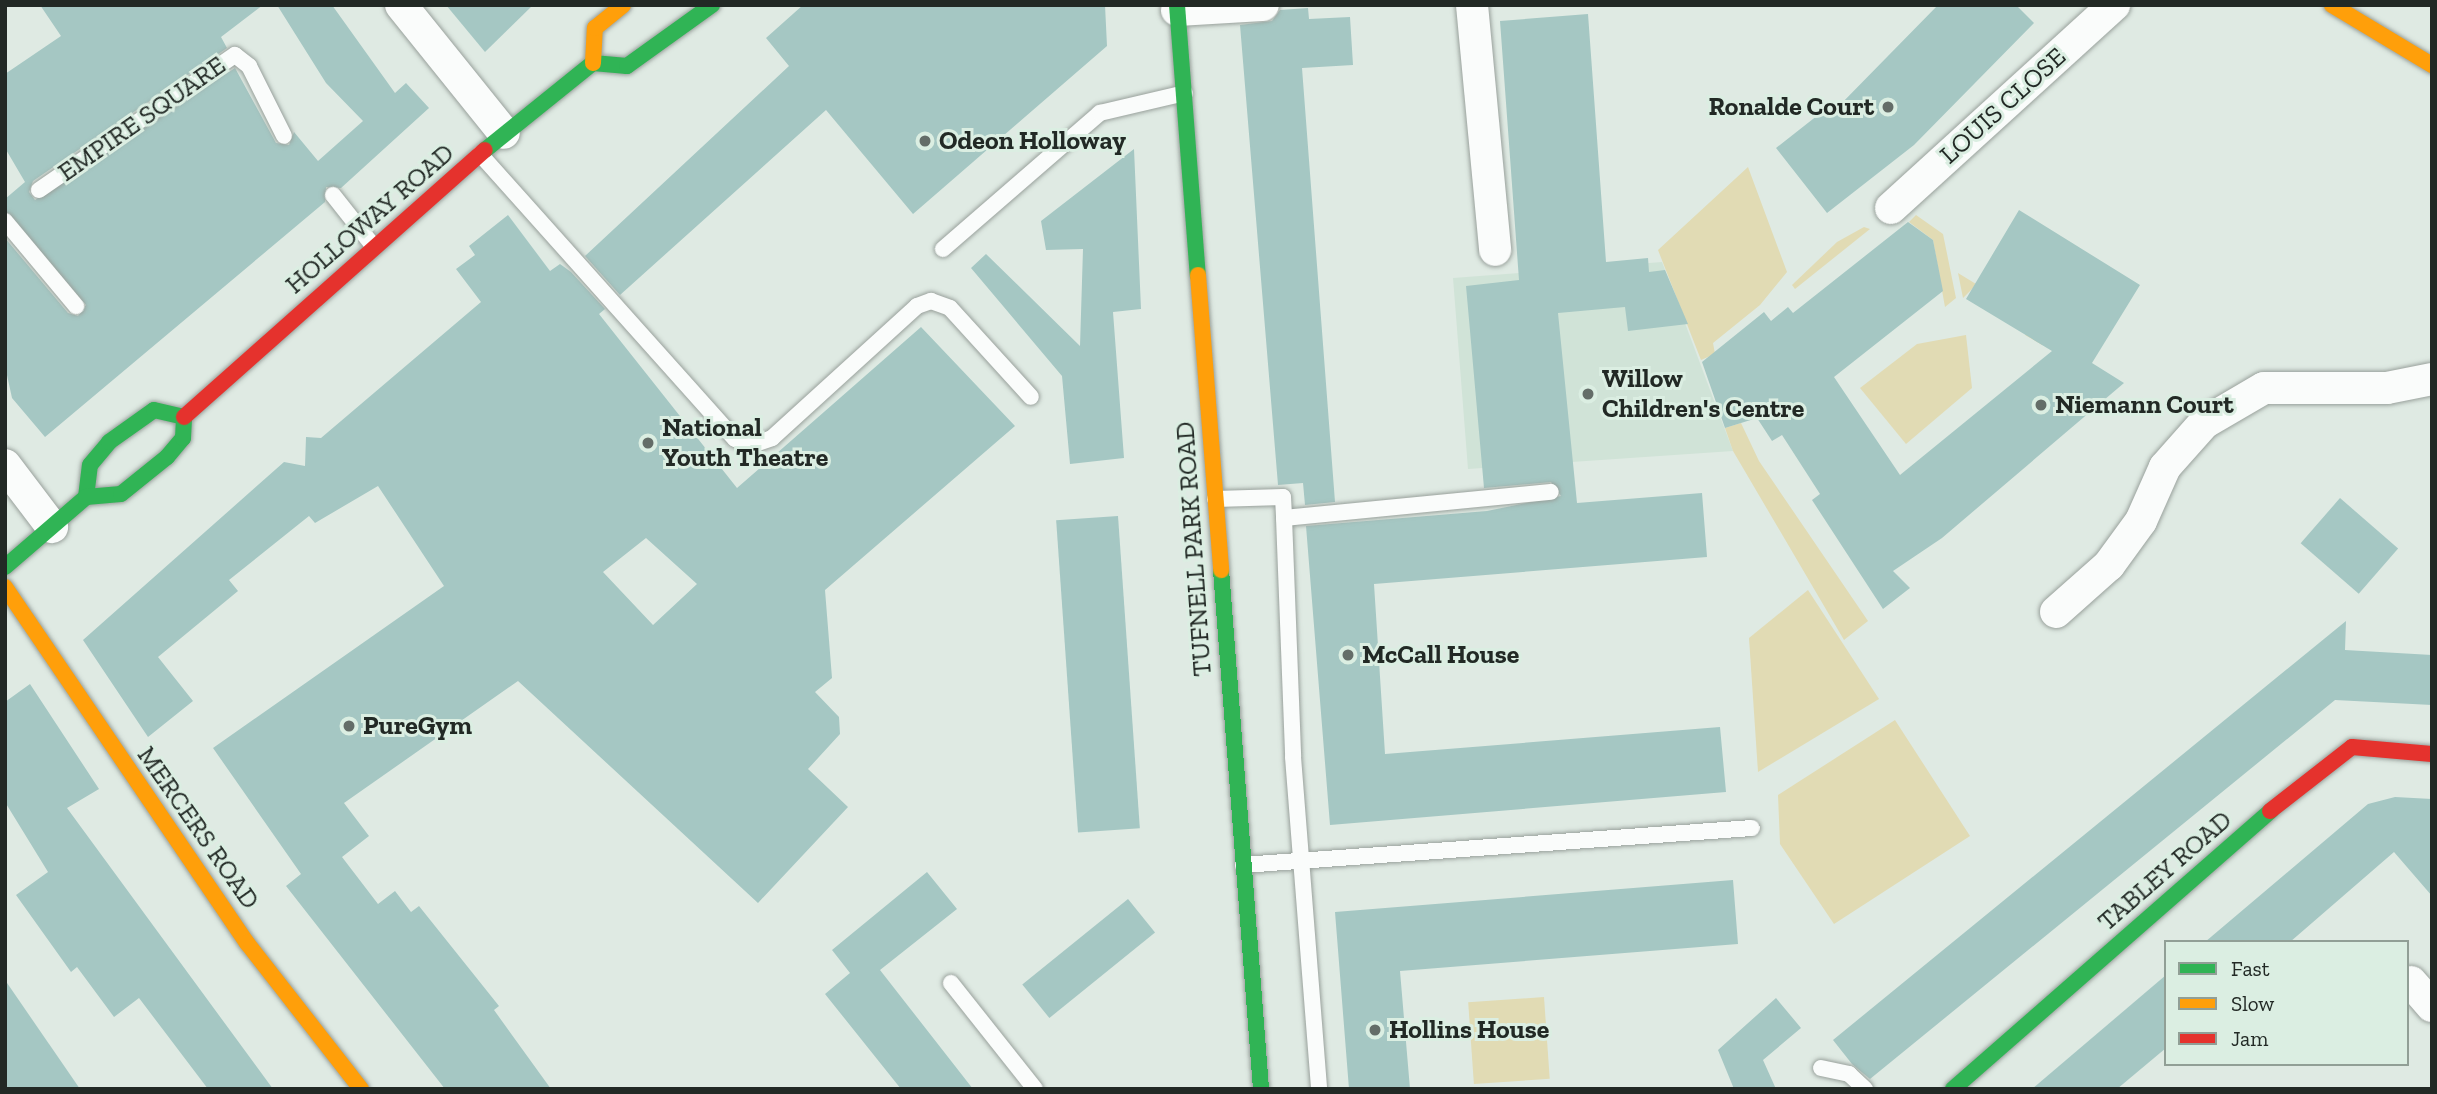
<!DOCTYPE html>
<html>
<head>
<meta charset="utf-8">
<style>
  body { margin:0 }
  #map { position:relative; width:2437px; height:1094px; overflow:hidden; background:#dfeae3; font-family:"Zilla Slab",serif }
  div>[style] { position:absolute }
  .built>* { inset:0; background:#d0e3d7 }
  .green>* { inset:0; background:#e1dbb4; transform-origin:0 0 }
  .building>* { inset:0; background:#a5c7c3; transform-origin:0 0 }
  .roads { filter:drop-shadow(0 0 2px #99a19c) drop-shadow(0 0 2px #99a19c) }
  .lane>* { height:16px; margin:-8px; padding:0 8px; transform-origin:8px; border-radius:8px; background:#fafcfb }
  .street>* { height:32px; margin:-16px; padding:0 16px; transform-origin:16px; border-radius:16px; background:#fafcfb }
  .fast>* { height:16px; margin:-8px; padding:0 8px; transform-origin:8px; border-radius:8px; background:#30b455 }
  .slow>* { height:16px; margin:-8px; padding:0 8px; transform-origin:8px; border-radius:8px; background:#ff9f0a }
  .jam>* { height:16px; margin:-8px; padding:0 8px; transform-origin:8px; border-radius:8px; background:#e5322d }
  .dots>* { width:19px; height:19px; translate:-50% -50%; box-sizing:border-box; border:4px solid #dbeee2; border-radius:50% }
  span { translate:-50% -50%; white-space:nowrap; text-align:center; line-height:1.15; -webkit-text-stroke:6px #dbeee2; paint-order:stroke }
  .street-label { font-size:26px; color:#222925 }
  .poi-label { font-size:26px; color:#222925; font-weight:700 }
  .right { translate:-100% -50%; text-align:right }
  .left { translate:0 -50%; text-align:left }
  .frame { position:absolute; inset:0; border:7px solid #222925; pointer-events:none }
  .legend { position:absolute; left:2164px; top:940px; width:245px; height:126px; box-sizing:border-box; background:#dbeee2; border:2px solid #919f96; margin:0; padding:9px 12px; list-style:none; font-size:21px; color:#222925 }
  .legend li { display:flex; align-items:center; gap:14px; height:35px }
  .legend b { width:35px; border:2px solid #919f96 }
</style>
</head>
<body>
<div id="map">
  <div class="built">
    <i style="clip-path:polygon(1662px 262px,1733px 451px,1468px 469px,1453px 278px)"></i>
  </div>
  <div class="green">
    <i style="clip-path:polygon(1748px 167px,1787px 272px,1760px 305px,1713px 343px,1715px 354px,1701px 360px,1658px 250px)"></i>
    <i style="clip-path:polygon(1916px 215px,1943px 234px,1956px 298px,1945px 307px,1933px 240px,1909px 222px)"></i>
    <i style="clip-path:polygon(1864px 227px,1870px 229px,1795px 289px,1792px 285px,1837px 242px)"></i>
    <i style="clip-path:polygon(1958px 273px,2056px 333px,2042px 345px,2025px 335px,2032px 325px,1973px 288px,1963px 298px)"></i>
    <i style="clip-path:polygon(1966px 335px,1972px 388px,1906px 444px,1860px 388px,1917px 344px)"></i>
    <i style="clip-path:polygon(1741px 423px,1759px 461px,1868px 621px,1844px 640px,1733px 451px,1725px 428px)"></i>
    <i style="clip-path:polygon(1808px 590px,1879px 699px,1758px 772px,1749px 638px)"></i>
    <i style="clip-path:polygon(1895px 720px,1970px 836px,1834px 924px,1780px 844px,1778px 795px)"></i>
    <i style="left:1544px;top:997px;width:82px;height:76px;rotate:86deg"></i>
  </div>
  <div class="building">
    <i style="clip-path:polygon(40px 5px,263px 5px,221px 37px,227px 48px,33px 181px,29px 192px,35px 200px,235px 68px,276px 143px,289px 145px,294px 132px,318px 161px,363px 121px,326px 83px,277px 5px,332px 5px,395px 93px,406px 83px,429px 108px,341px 188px,326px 187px,325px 202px,45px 437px,12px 398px,5px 366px,5px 238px,68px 313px,78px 316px,86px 305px,5px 211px,5px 199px,25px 182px,5px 148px,5px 74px,61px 36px)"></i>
    <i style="clip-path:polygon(446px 5px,533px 5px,485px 52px)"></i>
    <i style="clip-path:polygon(803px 5px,1105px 5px,1107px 46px,913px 214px,826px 110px,620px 295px,585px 256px,789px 66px,766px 38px)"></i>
    <i style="clip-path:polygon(1938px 5px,2016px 5px,2034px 23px,1914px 145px,1827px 213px,1776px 148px,1832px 104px,1836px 109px)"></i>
    <i style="clip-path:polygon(1308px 8px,1309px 19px,1350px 17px,1353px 65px,1302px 68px,1335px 502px,1305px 505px,1303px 483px,1278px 485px,1240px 25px,1272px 21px,1280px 10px)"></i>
    <i style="clip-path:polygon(1588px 14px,1606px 262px,1648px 258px,1649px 272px,1665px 270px,1688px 324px,1628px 331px,1625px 307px,1558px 313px,1577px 503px,1702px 493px,1707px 557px,1374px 584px,1385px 754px,1720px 727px,1726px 792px,1330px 825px,1306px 526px,1487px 511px,1561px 496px,1551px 482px,1484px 488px,1466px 286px,1519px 280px,1500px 21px)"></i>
    <i style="clip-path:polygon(1134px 149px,1141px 309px,1113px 312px,1124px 458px,1070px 464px,1062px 376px,971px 268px,986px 254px,1080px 346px,1083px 249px,1046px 250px,1041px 221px)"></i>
    <i style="clip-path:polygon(2019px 210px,2140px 285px,2092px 363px,2124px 383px,1942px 538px,1893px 571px,1910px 588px,1883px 609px,1812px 500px,1820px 494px,1782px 435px,1772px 441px,1757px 418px,1725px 428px,1702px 362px,1764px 312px,1771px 321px,1788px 307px,1793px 313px,1908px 222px,1933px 240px,1943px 291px,1834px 377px,1900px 475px,2052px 351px,1966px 299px)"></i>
    <i style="clip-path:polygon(evenodd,508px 215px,550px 271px,560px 264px,571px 272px,605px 309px,599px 314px,737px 488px,921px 327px,1015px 426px,825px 590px,832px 678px,815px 692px,839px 717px,840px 734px,808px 769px,848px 807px,758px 903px,518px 681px,344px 803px,369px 836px,342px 857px,378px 904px,395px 891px,411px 912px,419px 906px,499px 1006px,494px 1010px,551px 1089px,445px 1089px,286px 886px,301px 874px,213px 748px,444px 586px,378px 486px,315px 523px,309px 516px,229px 580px,238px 591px,158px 657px,193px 701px,148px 737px,83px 640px,284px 462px,305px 466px,306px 437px,321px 438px,481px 302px,456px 269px,475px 255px,469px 246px,508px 215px,646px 538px,697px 584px,653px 625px,603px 572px,646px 538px)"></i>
    <i style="left:2340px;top:498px;width:77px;height:60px;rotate:41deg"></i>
    <i style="left:1118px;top:516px;width:313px;height:62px;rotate:86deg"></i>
    <i style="clip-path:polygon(2346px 621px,2345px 650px,2432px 655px,2432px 705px,2335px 700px,1870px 1079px,1852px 1064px,1833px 1040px)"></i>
    <i style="clip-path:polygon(30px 684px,99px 789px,67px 808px,273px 1089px,208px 1089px,139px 998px,114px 1017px,77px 967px,71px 972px,16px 895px,48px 872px,5px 802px,5px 702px)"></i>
    <i style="clip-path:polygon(2395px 797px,2432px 799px,2432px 896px,2394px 852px,2290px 942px,2205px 942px,2368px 804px)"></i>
    <i style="clip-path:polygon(927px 872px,957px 909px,880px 970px,973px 1089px,901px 1089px,825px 994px,850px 973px,832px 950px)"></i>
    <i style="clip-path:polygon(1733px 880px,1738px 944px,1400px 971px,1410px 1089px,1349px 1089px,1335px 912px)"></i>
    <i style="left:1128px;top:899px;width:43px;height:136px;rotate:51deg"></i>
    <i style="clip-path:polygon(2166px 975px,2166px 1048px,2117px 1089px,2032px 1089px)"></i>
    <i style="clip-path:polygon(5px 980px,80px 1089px,5px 1089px)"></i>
    <i style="clip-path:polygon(1776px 998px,1801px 1028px,1763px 1060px,1776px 1089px,1734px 1089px,1718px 1050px)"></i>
  </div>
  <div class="roads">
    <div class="lane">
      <i style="left:480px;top:154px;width:382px;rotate:48.2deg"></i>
      <i style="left:735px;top:439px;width:21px;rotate:14deg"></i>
      <i style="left:755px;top:444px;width:18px;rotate:-19deg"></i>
      <i style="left:772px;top:438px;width:196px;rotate:-42.3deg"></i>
      <i style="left:917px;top:306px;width:15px;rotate:-20deg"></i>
      <i style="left:931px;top:301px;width:20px;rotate:20deg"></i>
      <i style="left:950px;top:308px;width:120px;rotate:47.7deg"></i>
      <i style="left:39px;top:190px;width:238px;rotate:-34.6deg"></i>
      <i style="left:235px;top:55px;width:18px;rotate:38deg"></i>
      <i style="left:249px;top:66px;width:78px;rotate:63.4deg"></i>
      <i style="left:333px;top:195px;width:66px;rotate:51.7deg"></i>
      <i style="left:5px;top:221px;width:111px;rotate:50.1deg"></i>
      <i style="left:943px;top:249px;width:208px;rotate:-40.9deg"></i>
      <i style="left:1100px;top:113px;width:87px;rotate:-13.2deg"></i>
      <i style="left:1215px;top:499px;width:68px;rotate:-1.7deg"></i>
      <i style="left:1283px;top:497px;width:21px;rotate:87deg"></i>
      <i style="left:1284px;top:518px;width:268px;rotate:-5.6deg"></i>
      <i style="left:1284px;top:518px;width:239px;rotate:87.8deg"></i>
      <i style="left:1293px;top:757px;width:333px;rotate:85.5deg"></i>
      <i style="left:1243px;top:865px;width:510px;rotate:-4.16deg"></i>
      <i style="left:951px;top:983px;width:135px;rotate:51.6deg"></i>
      <i style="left:1821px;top:1068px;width:29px;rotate:12deg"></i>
      <i style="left:1849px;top:1074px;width:22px;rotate:43deg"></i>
    </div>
    <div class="street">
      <i style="left:401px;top:5px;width:164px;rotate:51.2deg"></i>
      <i style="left:1472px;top:5px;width:246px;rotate:84.6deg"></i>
      <i style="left:1177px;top:10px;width:86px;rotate:-3.3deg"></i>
      <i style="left:1891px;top:208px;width:302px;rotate:-42.3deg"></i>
      <i style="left:5px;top:465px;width:78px;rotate:52.8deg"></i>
      <i style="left:2056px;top:612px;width:71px;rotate:-41.6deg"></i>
      <i style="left:2109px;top:565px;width:54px;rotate:-54deg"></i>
      <i style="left:2141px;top:521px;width:59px;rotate:-66deg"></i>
      <i style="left:2165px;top:467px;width:59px;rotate:-48.4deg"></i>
      <i style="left:2204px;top:423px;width:69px;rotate:-30.3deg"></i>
      <i style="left:2264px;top:388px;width:123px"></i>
      <i style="left:2387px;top:388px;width:46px;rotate:-11.3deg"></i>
      <i style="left:2411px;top:982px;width:32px;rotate:49deg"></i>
    </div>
    <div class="fast">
      <i style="left:1177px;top:5px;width:271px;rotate:85.6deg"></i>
      <i style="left:485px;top:150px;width:139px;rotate:-38.9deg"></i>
      <i style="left:593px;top:63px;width:34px;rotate:5deg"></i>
      <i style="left:627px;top:66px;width:105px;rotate:-35.7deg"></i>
      <i style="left:86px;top:497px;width:32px;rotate:-83deg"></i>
      <i style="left:90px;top:465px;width:30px;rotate:-50deg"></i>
      <i style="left:109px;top:442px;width:55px;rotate:-35.4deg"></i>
      <i style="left:154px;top:410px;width:31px;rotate:13deg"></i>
      <i style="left:5px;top:567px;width:107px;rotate:-40.8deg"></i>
      <i style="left:86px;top:497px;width:35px;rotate:-5deg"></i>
      <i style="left:121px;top:494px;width:59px;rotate:-38.8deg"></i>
      <i style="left:167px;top:457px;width:25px;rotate:-50deg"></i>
      <i style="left:183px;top:438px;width:21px;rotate:-87deg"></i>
      <i style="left:1221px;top:570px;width:521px;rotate:85.59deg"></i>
      <i style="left:1953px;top:1089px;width:422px;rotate:-41.2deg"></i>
    </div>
    <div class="slow">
      <i style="left:2332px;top:5px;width:117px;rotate:31deg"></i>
      <i style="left:593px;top:63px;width:35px;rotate:-87deg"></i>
      <i style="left:595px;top:28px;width:36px;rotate:-39deg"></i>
      <i style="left:1198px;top:275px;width:296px;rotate:85.5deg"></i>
      <i style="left:5px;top:587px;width:430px;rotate:55.8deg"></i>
      <i style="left:247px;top:943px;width:185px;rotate:52deg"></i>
    </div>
    <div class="jam">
      <i style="left:184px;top:417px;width:402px;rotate:-41.6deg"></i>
      <i style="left:2270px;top:811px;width:104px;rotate:-38deg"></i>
      <i style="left:2352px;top:747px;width:80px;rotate:5deg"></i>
    </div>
  </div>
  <div class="dots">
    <i style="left:1888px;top:107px;background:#646d68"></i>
    <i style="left:925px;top:141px;background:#646d68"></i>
    <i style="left:1588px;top:394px;background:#646d68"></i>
    <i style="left:2041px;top:405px;background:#646d68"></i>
    <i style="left:648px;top:443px;background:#646d68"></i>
    <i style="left:1348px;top:655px;background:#646d68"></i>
    <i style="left:349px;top:726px;background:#646d68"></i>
    <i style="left:1375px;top:1030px;background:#646d68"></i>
  </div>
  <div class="street-label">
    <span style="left:2003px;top:106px;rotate:-42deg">LOUIS CLOSE</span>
    <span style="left:142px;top:119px;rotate:-35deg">EMPIRE SQUARE</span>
    <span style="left:370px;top:219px;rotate:-41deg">HOLLOWAY ROAD</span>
    <span style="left:1194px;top:549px;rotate:-94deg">TUFNELL PARK ROAD</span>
    <span style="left:198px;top:828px;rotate:55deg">MERCERS ROAD</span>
    <span style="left:2165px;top:871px;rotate:-41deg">TABLEY ROAD</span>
  </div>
  <div class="poi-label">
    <span class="right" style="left:1874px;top:107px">Ronalde Court</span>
    <span class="left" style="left:939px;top:141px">Odeon Holloway</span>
    <span class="left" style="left:1602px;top:394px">Willow<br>Children's Centre</span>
    <span class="left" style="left:2055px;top:405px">Niemann Court</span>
    <span class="left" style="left:662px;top:443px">National<br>Youth Theatre</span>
    <span class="left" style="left:1362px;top:655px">McCall House</span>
    <span class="left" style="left:363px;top:726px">PureGym</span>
    <span class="left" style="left:1389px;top:1030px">Hollins House</span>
  </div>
  <div class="frame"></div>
  <ul class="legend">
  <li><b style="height:9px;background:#30b455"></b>Fast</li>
  <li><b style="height:9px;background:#ff9f0a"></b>Slow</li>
  <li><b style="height:9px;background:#e5322d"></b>Jam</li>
  </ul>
</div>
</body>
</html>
